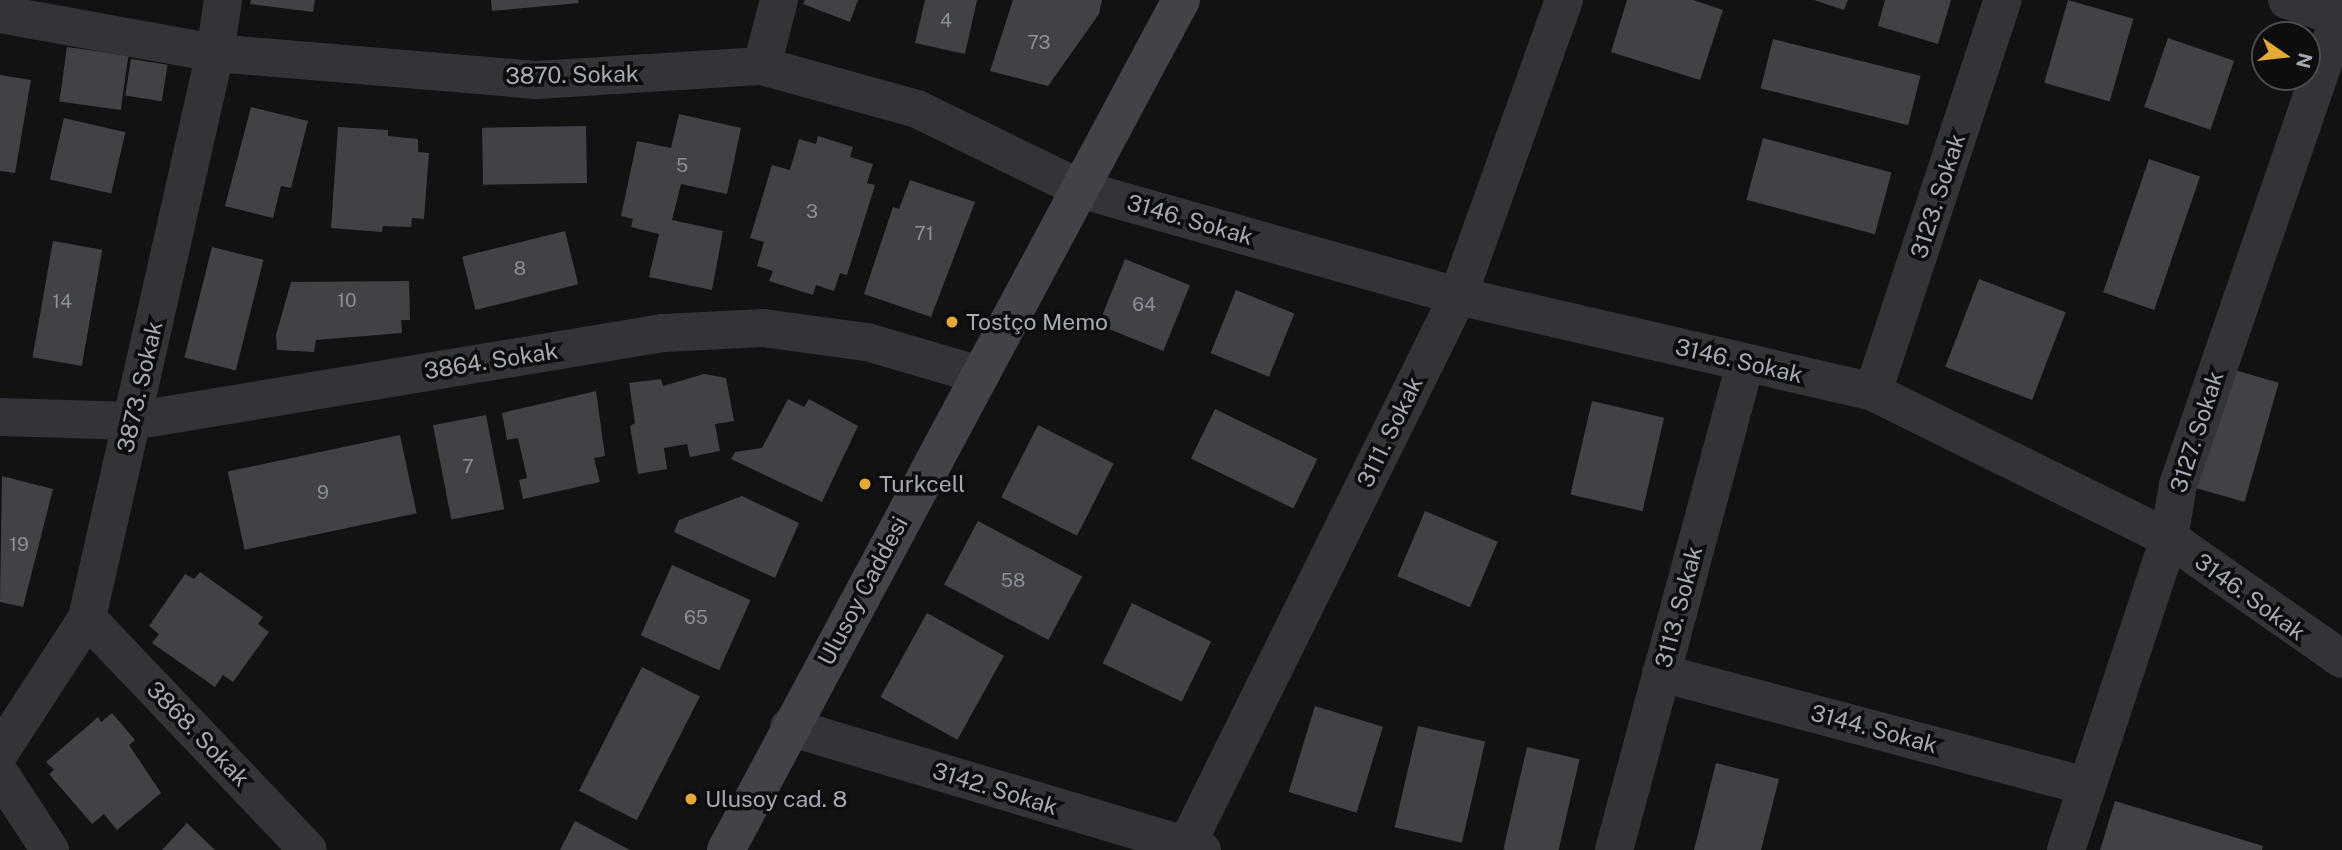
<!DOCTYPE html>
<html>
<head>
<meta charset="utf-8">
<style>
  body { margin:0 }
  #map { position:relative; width:2342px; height:850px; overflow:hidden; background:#121213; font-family:"Public Sans",sans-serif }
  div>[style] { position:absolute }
  .building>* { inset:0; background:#414246; transform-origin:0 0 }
  .street>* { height:38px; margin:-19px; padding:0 19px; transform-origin:19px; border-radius:19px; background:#333438 }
  .secondary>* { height:38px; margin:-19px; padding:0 19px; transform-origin:19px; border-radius:19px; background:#424348 }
  .dots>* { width:19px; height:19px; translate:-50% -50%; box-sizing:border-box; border:4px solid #0d0d0e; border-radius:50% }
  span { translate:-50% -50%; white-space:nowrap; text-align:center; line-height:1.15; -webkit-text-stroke:7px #0d0d0e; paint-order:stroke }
  .number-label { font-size:19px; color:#8b8f98 }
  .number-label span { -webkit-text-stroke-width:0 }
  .street-label { font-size:23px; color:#a4a9b3 }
  .poi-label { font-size:23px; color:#a4a9b3 }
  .left { translate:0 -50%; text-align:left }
  .north { position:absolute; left:2251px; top:21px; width:70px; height:70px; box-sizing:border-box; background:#0d0d0e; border:2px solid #494b50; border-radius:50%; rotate:104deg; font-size:19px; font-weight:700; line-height:28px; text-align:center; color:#a4a9b3 }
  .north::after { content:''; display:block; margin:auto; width:24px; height:32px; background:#e4aa39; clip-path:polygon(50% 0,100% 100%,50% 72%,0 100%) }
</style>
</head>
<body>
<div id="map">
  <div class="building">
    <i style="clip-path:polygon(251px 0,315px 0,313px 12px,250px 4px)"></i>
    <i style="clip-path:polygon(491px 0,578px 0,579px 3px,492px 11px)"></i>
    <i style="clip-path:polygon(805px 0,858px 0,850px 22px,803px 4px)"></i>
    <i style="clip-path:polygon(925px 0,977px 0,965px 54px,915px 43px)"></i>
    <i style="clip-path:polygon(1013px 0,1102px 0,1099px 14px,1048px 86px,990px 71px)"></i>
    <i style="clip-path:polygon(1627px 0,1693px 0,1723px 10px,1700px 80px,1611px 52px)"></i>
    <i style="clip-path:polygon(1814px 0,1848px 0,1844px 10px)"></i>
    <i style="clip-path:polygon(1885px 0,1951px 0,1938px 44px,1878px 26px)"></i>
    <i style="left:2068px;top:0;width:68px;height:86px;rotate:16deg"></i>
    <i style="left:2168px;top:38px;width:70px;height:73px;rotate:19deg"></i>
    <i style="left:1773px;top:39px;width:152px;height:51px;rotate:14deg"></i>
    <i style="left:67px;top:47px;width:62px;height:55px;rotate:8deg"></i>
    <i style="left:131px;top:59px;width:37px;height:37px;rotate:9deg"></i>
    <i style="clip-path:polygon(0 75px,31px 80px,15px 173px,0 171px)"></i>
    <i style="clip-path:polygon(251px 107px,308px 121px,291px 188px,281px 186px,273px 218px,225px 206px)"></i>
    <i style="clip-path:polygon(679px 114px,741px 128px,727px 194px,681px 184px,672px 220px,723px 231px,712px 290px,649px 277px,659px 234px,631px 227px,633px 219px,621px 216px,637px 141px,671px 148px)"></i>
    <i style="left:64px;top:118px;width:63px;height:63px;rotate:13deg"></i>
    <i style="left:586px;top:126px;width:57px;height:104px;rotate:89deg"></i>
    <i style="clip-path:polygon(338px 127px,388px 130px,388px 136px,418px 139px,418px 152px,429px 153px,424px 219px,412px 218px,411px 227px,383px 226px,382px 232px,331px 228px)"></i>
    <i style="clip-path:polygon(818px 136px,853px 147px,850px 157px,873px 164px,867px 183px,875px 185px,847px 275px,840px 273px,834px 291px,816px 285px,813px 295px,769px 281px,773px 271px,757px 266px,764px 242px,750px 238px,772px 165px,790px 170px,799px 139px,816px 144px)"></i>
    <i style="left:1763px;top:138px;width:133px;height:64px;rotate:15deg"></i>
    <i style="left:2149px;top:159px;width:54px;height:141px;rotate:19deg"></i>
    <i style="clip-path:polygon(910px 180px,975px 202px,931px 317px,864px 294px,893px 207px,899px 209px)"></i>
    <i style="left:565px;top:231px;width:55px;height:106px;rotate:76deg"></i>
    <i style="left:53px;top:241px;width:50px;height:118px;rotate:10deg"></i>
    <i style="left:212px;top:247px;width:53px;height:114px;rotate:14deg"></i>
    <i style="left:1125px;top:259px;width:70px;height:71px;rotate:22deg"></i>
    <i style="left:1979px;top:279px;width:93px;height:94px;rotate:21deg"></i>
    <i style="clip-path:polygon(409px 281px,410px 320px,401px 320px,402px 333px,316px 340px,314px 352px,277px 350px,276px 335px,291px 282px)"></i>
    <i style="left:1236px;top:290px;width:63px;height:68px;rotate:22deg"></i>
    <i style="left:2224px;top:367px;width:57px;height:124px;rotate:16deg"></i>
    <i style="clip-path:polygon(704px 374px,726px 378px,734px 421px,715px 424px,720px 451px,690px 457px,687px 444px,664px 448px,667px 469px,638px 474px,630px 426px,635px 423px,629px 383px,661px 379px,663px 386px)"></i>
    <i style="clip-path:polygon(596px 391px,605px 456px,594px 458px,600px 482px,523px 499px,519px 480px,527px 478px,518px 438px,507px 440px,502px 413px)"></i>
    <i style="clip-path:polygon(788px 399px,804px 407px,809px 399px,858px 426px,822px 502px,731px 459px,735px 452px,762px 448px)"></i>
    <i style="left:1592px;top:401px;width:74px;height:96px;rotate:13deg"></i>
    <i style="left:1215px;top:409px;width:114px;height:55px;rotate:26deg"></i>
    <i style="left:486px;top:415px;width:96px;height:54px;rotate:79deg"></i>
    <i style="left:1038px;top:425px;width:85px;height:81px;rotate:27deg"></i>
    <i style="left:400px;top:435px;width:80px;height:176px;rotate:78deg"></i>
    <i style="clip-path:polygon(2px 476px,53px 489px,23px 607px,0 602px)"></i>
    <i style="clip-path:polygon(742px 496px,799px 523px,775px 578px,674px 532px,679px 520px)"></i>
    <i style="left:1425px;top:511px;width:79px;height:71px;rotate:23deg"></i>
    <i style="left:978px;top:521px;width:118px;height:72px;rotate:28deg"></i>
    <i style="left:672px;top:565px;width:86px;height:77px;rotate:24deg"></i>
    <i style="clip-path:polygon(200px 572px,263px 617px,258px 624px,269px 632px,233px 682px,223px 675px,215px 687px,152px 643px,159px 634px,149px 626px,185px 574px,194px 579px)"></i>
    <i style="left:1132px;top:603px;width:88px;height:67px;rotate:26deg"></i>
    <i style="left:927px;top:613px;width:88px;height:96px;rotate:29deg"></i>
    <i style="left:642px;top:667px;width:65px;height:139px;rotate:27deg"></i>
    <i style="left:1315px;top:706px;width:71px;height:90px;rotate:17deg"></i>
    <i style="clip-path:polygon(112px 713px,135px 740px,129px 745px,161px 793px,117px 830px,104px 814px,92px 824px,49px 774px,54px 770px,46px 762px,98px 717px,101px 722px)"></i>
    <i style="left:1418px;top:726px;width:69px;height:104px;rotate:13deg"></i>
    <i style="left:1527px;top:747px;width:54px;height:105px;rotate:13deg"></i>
    <i style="clip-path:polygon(1716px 763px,1779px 779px,1761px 850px,1694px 850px)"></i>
    <i style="clip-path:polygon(2115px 801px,2263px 846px,2262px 850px,2100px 850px)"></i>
    <i style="clip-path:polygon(575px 821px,630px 850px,560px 850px)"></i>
    <i style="clip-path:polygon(187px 823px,215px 850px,162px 850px)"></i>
  </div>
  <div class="street">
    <i style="left:2287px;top:0;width:58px;rotate:18.1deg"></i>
    <i style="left:0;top:14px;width:219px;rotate:10.3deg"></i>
    <i style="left:215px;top:53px;width:323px;rotate:4.8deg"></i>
    <i style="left:537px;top:80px;width:225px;rotate:-3.6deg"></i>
    <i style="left:762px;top:66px;width:161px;rotate:15.5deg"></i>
    <i style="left:917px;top:109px;width:185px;rotate:26deg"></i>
    <i style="left:1083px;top:190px;width:390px;rotate:15.8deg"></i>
    <i style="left:1458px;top:296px;width:426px;rotate:13deg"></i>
    <i style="left:1873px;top:392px;width:330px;rotate:26.3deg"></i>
    <i style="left:2169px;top:538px;width:211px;rotate:35deg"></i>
    <i style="left:762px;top:66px;width:68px;rotate:-75.6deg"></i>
    <i style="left:1873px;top:392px;width:413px;rotate:-71.7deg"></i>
    <i style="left:0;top:417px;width:132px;rotate:1.7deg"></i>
    <i style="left:132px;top:421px;width:538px;rotate:-9.41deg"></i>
    <i style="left:663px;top:333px;width:100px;rotate:-2.9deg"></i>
    <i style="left:763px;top:328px;width:105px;rotate:7.7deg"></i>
    <i style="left:867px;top:342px;width:118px;rotate:16.3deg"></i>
    <i style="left:87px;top:618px;width:320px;rotate:46.4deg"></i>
    <i style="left:1661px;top:673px;width:441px;rotate:14.9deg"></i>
    <i style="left:789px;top:727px;width:431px;rotate:16.6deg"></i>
    <i style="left:0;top:752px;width:160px;rotate:-57deg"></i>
    <i style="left:87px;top:618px;width:579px;rotate:-77.24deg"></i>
    <i style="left:215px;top:53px;width:54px;rotate:-81.4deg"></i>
    <i style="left:0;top:774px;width:91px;rotate:56.7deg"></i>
    <i style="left:1184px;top:850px;width:618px;rotate:-63.68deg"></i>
    <i style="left:1458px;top:296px;width:314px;rotate:-70.3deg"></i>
    <i style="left:1614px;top:850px;width:503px;rotate:-74.91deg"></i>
    <i style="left:2066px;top:850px;width:329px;rotate:-71.7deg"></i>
    <i style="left:2169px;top:538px;width:54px;rotate:-80.4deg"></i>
    <i style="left:2178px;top:485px;width:495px;rotate:-71deg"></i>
  </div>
  <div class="secondary">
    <i style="left:726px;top:850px;width:964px;rotate:-61.84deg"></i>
  </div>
  <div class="dots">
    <i style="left:952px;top:322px;background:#e4aa39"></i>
    <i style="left:865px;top:484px;background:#e4aa39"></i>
    <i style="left:691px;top:799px;background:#e4aa39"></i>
  </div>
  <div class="number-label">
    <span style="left:946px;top:21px">4</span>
    <span style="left:1039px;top:43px">73</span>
    <span style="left:682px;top:166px">5</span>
    <span style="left:812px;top:212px">3</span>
    <span style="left:924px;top:234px">71</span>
    <span style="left:520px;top:269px">8</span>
    <span style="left:347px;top:301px">10</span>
    <span style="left:62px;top:302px">14</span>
    <span style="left:1144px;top:305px">64</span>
    <span style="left:468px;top:467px">7</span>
    <span style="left:323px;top:493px">9</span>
    <span style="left:19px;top:545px">19</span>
    <span style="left:1013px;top:581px">58</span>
    <span style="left:696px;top:618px">65</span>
  </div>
  <div class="street-label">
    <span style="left:572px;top:75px;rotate:-1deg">3870. Sokak</span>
    <span style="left:1938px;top:196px;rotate:-72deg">3123. Sokak</span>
    <span style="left:1190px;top:220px;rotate:16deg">3146. Sokak</span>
    <span style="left:491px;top:361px;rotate:-9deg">3864. Sokak</span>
    <span style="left:1739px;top:361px;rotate:13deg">3146. Sokak</span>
    <span style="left:140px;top:387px;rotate:-77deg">3873. Sokak</span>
    <span style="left:1390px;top:432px;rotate:-64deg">3111. Sokak</span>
    <span style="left:2197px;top:432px;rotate:-72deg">3127. Sokak</span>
    <span style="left:863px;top:591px;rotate:-62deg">Ulusoy Caddesi</span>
    <span style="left:2250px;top:597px;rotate:36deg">3146. Sokak</span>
    <span style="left:1679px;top:607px;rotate:-75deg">3113. Sokak</span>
    <span style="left:1874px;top:729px;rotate:15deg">3144. Sokak</span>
    <span style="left:198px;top:734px;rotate:46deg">3868. Sokak</span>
    <span style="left:995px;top:789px;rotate:17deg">3142. Sokak</span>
  </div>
  <div class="poi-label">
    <span class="left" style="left:966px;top:322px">Tostço Memo</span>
    <span class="left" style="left:879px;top:484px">Turkcell</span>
    <span class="left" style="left:705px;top:799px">Ulusoy cad. 8</span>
  </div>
  <div class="north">N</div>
</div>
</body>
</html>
